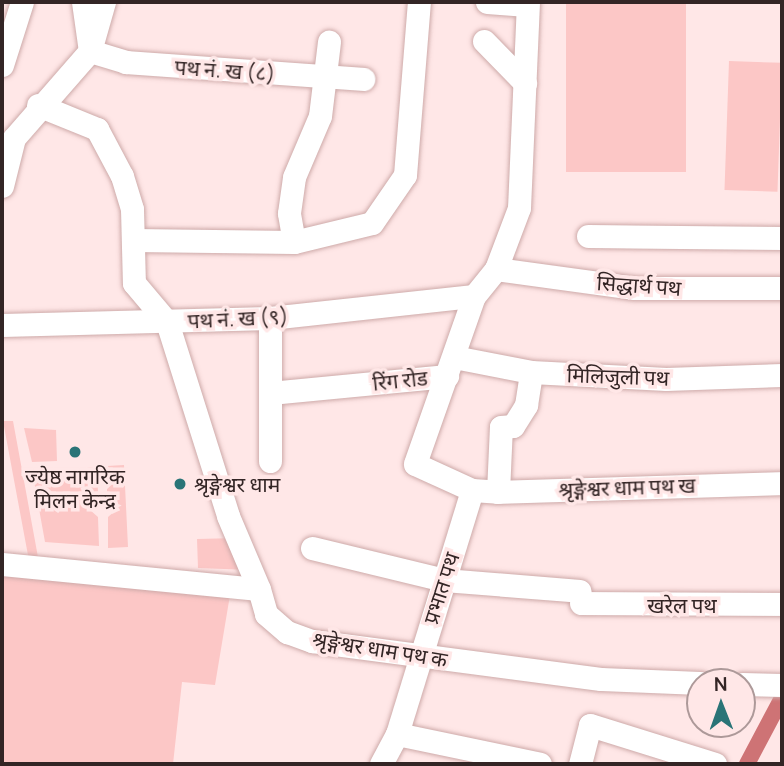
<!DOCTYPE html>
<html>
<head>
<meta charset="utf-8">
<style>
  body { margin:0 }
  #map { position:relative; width:784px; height:766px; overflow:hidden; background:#ffe7e7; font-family:Manrope,"Noto Sans Devanagari",sans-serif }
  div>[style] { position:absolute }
  .green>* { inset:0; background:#fcc7c6; transform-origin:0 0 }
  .canal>* { height:16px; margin:-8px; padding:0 8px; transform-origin:8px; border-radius:8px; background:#ce7375 }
  .roads { filter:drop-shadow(0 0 2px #ceaaa9) drop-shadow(0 0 2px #ceaaa9) }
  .minor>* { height:23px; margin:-11.5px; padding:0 11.5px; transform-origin:11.5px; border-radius:11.5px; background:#fff }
  .dots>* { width:19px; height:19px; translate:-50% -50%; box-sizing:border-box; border:4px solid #ffe7e7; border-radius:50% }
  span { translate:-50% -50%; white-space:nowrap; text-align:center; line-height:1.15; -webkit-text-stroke:7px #ffe7e7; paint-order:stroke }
  .street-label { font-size:21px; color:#332525 }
  .poi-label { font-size:21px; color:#332525 }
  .left { translate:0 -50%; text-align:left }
  .frame { position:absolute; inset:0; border:4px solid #332525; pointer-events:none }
  .north { position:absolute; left:686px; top:668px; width:70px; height:70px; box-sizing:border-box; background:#ffe7e7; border:2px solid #ad9999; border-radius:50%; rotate:359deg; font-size:19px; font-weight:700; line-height:28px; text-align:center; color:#332525 }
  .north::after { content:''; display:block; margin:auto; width:24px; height:32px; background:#2a7477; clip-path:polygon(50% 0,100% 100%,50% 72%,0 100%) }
</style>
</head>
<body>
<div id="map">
  <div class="green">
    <i style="left:566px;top:2px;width:120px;height:170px"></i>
    <i style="left:729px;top:61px;width:53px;height:129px;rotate:2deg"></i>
    <i style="clip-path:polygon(3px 421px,13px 421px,40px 568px,230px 595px,215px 685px,182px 682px,173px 764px,2px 764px,2px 564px,30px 566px)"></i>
    <i style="clip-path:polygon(24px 428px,56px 430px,57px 461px,32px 462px)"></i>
    <i style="clip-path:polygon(124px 465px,128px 547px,108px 548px,108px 517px,116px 510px,115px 497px,107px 492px,107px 466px)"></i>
    <i style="clip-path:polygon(97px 467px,98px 493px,91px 497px,90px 510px,98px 517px,99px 546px,45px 542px,32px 470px,86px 476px,86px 468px)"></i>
    <i style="clip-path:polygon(237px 538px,250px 570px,198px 568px,197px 539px)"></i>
  </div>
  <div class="canal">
    <i style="left:747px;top:764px;width:75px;rotate:-62.1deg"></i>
  </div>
  <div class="roads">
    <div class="minor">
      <i style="left:83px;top:2px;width:49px;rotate:81.9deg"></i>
      <i style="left:90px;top:51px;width:38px;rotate:17deg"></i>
      <i style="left:126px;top:62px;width:238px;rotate:4.1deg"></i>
      <i style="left:487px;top:2px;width:40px;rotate:4.3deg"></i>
      <i style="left:528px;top:2px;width:206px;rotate:92.5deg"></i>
      <i style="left:519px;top:208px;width:65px;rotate:110.7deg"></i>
      <i style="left:496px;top:269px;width:35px;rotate:129deg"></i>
      <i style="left:474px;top:296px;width:178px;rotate:109.4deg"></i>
      <i style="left:415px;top:464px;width:63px;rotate:24.5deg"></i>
      <i style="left:472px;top:490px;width:26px;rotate:4deg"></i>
      <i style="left:498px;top:492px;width:284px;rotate:-1.8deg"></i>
      <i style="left:484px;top:41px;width:59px;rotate:45.7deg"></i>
      <i style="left:2px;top:65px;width:66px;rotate:-72.4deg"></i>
      <i style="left:38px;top:105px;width:64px;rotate:22.1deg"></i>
      <i style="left:97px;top:129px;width:53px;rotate:62deg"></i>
      <i style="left:122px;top:176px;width:34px;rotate:73deg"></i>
      <i style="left:132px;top:209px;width:74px;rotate:88.5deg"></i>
      <i style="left:134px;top:283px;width:51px;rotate:49.8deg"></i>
      <i style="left:167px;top:322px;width:203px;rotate:72.5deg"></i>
      <i style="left:228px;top:516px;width:79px;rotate:67deg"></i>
      <i style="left:2px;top:186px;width:49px;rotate:-76deg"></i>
      <i style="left:14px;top:138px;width:116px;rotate:-48.9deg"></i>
      <i style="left:90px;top:51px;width:51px;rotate:-74.1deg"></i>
      <i style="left:588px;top:236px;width:194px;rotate:0.6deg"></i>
      <i style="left:133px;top:240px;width:161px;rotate:0.7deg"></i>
      <i style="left:294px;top:242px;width:80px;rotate:-13.7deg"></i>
      <i style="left:372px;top:223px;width:58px;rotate:-55.5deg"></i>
      <i style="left:405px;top:175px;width:174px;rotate:-85.4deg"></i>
      <i style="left:294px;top:242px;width:29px;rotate:-100deg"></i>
      <i style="left:289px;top:213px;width:36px;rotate:-82deg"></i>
      <i style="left:294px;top:177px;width:66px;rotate:-66.9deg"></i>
      <i style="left:320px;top:116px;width:75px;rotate:-83.1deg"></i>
      <i style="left:496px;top:269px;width:140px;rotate:7.8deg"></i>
      <i style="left:635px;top:288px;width:147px"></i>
      <i style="left:270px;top:318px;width:143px;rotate:90deg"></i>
      <i style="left:2px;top:325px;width:268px;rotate:-1.5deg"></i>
      <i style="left:270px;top:318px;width:205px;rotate:-6.2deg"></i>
      <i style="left:454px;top:357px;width:78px;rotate:11deg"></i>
      <i style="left:531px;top:372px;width:135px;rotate:3deg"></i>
      <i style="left:666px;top:379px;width:116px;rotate:-2deg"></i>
      <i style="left:270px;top:393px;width:178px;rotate:-5.5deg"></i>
      <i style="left:498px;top:492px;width:65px;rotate:-87.4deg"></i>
      <i style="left:501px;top:427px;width:12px;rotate:-5deg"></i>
      <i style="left:513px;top:426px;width:25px;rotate:-58deg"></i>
      <i style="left:526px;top:405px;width:33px;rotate:-81deg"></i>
      <i style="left:312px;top:548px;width:136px;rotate:13.6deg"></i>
      <i style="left:444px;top:580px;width:136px;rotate:4.6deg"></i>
      <i style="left:2px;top:564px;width:258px;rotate:5.6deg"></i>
      <i style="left:259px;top:589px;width:26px;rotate:74deg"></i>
      <i style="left:266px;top:614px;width:28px;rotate:41deg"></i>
      <i style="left:287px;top:632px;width:27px;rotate:20deg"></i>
      <i style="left:312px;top:641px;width:291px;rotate:7.5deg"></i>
      <i style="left:601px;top:679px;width:99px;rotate:2.3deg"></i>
      <i style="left:581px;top:603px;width:201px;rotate:0.3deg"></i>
      <i style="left:742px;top:684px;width:40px;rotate:1.4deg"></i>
      <i style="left:397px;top:734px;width:146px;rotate:11.8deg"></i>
      <i style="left:381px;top:764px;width:34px;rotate:-62deg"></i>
      <i style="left:397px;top:734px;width:255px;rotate:-72.9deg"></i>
      <i style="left:580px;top:764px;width:40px;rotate:-75.6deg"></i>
      <i style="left:590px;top:725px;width:131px;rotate:17.3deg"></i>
    </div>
  </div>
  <div class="dots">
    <i style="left:75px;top:452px;background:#2a7477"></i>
    <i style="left:180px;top:484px;background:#2a7477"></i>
  </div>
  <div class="street-label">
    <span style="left:225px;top:70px;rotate:4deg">पथ नं. ख (८)</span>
    <span style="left:639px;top:285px;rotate:4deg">सिद्धार्थ पथ</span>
    <span style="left:238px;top:318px;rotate:-3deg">पथ नं. ख (९)</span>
    <span style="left:618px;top:376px;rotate:2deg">मिलिजुली पथ</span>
    <span style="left:400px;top:380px;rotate:-6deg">रिंग रोड</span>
    <span style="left:627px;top:487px;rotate:-2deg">श्रृङ्गेश्वर धाम पथ ख</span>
    <span style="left:441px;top:588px;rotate:-72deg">प्रभात पथ</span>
    <span style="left:682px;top:605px">खरेल पथ</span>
    <span style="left:380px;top:649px;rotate:9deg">श्रृङ्गेश्वर धाम पथ क</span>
  </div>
  <div class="poi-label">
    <span style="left:75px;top:488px">ज्येष्ठ नागरिक<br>मिलन केन्द्र</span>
    <span class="left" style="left:194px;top:484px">श्रृङ्गेश्वर धाम</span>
  </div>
  <div class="frame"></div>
  <div class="north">N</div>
</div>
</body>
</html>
